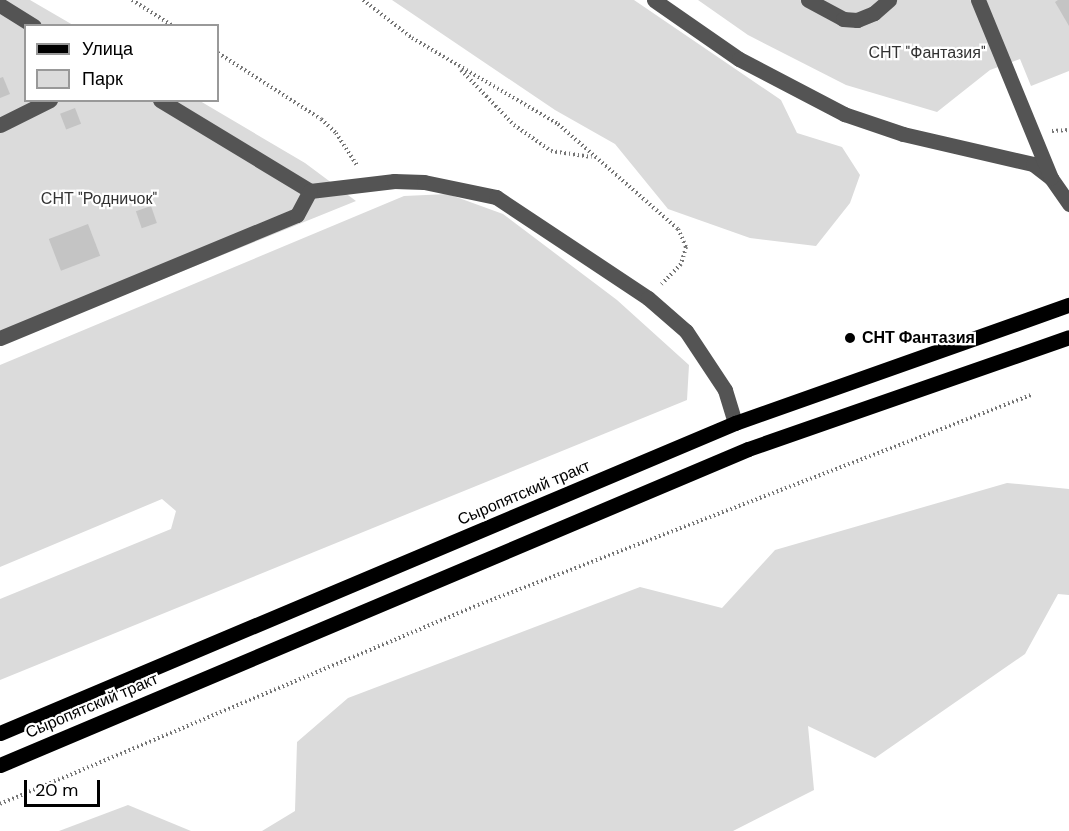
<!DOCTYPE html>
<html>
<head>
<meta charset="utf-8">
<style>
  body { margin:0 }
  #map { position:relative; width:1069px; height:831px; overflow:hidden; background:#fff; font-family:"DM Sans",sans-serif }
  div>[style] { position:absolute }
  .green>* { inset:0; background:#dbdbdb }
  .building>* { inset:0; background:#c4c4c4; transform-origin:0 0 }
  .path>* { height:4px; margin-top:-2px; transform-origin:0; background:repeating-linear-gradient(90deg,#767676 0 1.5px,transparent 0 4.5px) }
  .minor>* { height:15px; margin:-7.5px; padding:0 7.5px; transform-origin:7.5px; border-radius:7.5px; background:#545454 }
  .major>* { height:15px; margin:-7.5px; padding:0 7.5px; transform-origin:7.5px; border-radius:7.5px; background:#000 }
  .dots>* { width:16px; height:16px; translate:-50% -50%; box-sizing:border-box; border:3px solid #fff; border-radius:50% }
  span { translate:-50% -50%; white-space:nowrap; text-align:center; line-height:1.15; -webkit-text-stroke:4.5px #fff; paint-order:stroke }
  .park-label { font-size:16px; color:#323232 }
  .poi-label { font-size:16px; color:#000; font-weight:700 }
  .left { translate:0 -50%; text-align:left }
  .street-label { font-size:16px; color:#000 }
  .legend { position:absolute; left:24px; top:24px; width:195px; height:78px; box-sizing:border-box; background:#fff; border:2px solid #999; margin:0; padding:8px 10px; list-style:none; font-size:18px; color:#000 }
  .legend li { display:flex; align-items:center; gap:12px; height:30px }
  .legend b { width:30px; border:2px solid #999 }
  .scale { position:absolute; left:24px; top:780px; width:76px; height:27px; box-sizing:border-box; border:3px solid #000; border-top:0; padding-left:8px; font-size:18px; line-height:21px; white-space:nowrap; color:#000; -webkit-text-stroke:4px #fff; paint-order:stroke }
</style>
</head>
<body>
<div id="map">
  <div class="green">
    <i style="clip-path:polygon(0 0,30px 0,73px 25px,26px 26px,26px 100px,200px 101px,305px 163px,356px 201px,0 345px)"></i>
    <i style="clip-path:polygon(392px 0,634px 0,781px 100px,797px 133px,842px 147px,860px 175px,850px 203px,816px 246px,750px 238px,668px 209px,615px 144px,555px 110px)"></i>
    <i style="clip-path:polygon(698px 0,1069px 0,1069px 71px,1031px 86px,1020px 59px,990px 70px,937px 112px,846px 85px,748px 35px)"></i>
    <i style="clip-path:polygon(448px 194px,503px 214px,617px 300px,689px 365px,687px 400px,0 680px,0 599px,171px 529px,176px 511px,162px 499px,0 567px,0 365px,404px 196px)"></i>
    <i style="clip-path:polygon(1007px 483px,1069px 489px,1069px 595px,1058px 594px,1025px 654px,875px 758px,808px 726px,814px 790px,733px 831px,262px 831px,295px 811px,297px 742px,348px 698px,640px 587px,722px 608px,775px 550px)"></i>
    <i style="clip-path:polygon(128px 805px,191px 831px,59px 831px)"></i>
  </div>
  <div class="building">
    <i style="clip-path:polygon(1058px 0,1069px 0,1069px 26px,1055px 2px)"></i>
    <i style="clip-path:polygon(3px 77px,10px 94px,0 98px,0 78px)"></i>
    <i style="left:75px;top:108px;width:17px;height:16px;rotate:69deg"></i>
    <i style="left:151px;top:206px;width:18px;height:16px;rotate:71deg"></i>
    <i style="left:88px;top:224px;width:34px;height:42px;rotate:69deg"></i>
  </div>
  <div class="path">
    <i style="left:132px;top:0;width:49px;rotate:32.4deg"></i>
    <i style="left:363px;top:0;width:62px;rotate:37.8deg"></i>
    <i style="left:412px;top:38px;width:169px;rotate:30.5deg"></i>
    <i style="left:558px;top:124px;width:159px;rotate:41.2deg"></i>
    <i style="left:678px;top:229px;width:20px;rotate:66deg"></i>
    <i style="left:686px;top:247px;width:18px;rotate:106deg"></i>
    <i style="left:681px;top:264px;width:28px;rotate:134deg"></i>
    <i style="left:218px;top:53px;width:122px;rotate:32.7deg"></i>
    <i style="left:321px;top:119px;width:21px;rotate:43deg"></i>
    <i style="left:336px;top:133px;width:38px;rotate:57deg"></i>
    <i style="left:461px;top:70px;width:76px;rotate:46.1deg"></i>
    <i style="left:514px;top:125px;width:45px;rotate:35.1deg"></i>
    <i style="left:551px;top:151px;width:41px;rotate:8.3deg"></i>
    <i style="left:1052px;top:131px;width:17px;rotate:-3deg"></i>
    <i style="left:0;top:804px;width:518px;rotate:-22.6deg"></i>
    <i style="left:478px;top:605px;width:592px;rotate:-20.79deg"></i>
  </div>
  <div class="minor">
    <i style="left:654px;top:0;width:103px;rotate:34.8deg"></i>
    <i style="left:739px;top:59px;width:119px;rotate:27.6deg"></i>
    <i style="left:844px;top:114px;width:62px;rotate:18.7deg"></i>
    <i style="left:903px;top:134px;width:133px;rotate:13deg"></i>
    <i style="left:1033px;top:164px;width:23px;rotate:38deg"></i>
    <i style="left:1051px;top:178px;width:32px;rotate:55deg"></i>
    <i style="left:808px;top:0;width:40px;rotate:28deg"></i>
    <i style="left:843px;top:19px;width:14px;rotate:4deg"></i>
    <i style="left:857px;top:20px;width:18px;rotate:-22deg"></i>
    <i style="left:874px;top:13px;width:20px;rotate:-41deg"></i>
    <i style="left:978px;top:0;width:192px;rotate:67.7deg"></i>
    <i style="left:0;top:5px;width:40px;rotate:32deg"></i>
    <i style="left:160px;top:100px;width:175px;rotate:31.2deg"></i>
    <i style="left:310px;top:191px;width:85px;rotate:-6.8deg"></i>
    <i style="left:394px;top:181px;width:30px;rotate:2deg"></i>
    <i style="left:424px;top:182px;width:74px;rotate:11.8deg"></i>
    <i style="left:496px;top:197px;width:182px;rotate:33.6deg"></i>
    <i style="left:648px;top:298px;width:50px;rotate:41deg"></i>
    <i style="left:686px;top:331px;width:71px;rotate:56.5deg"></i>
    <i style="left:725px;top:390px;width:34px;rotate:73deg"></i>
    <i style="left:0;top:125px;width:56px;rotate:-26.6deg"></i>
    <i style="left:0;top:338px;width:321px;rotate:-22.5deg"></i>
    <i style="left:297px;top:215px;width:27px;rotate:-62deg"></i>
  </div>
  <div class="major">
    <i style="left:0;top:733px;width:798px;rotate:-22.87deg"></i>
    <i style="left:735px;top:423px;width:354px;rotate:-19.5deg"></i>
    <i style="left:0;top:765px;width:812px;rotate:-22.9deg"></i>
    <i style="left:748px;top:449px;width:340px;rotate:-19.2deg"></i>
  </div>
  <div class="dots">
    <i style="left:850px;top:338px;background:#000"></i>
  </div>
  <div class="park-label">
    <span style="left:927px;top:53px">СНТ "Фантазия"</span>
    <span style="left:99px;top:199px">СНТ "Родничок"</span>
  </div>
  <div class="poi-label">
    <span class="left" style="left:862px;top:338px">СНТ Фантазия</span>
  </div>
  <div class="street-label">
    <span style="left:524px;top:493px;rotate:-23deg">Сыропятский тракт</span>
    <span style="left:92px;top:706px;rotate:-23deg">Сыропятский тракт</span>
  </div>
  <ul class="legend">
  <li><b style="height:8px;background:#000"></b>Улица</li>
  <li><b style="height:16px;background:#dbdbdb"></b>Парк</li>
  </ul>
  <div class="scale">20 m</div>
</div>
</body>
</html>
